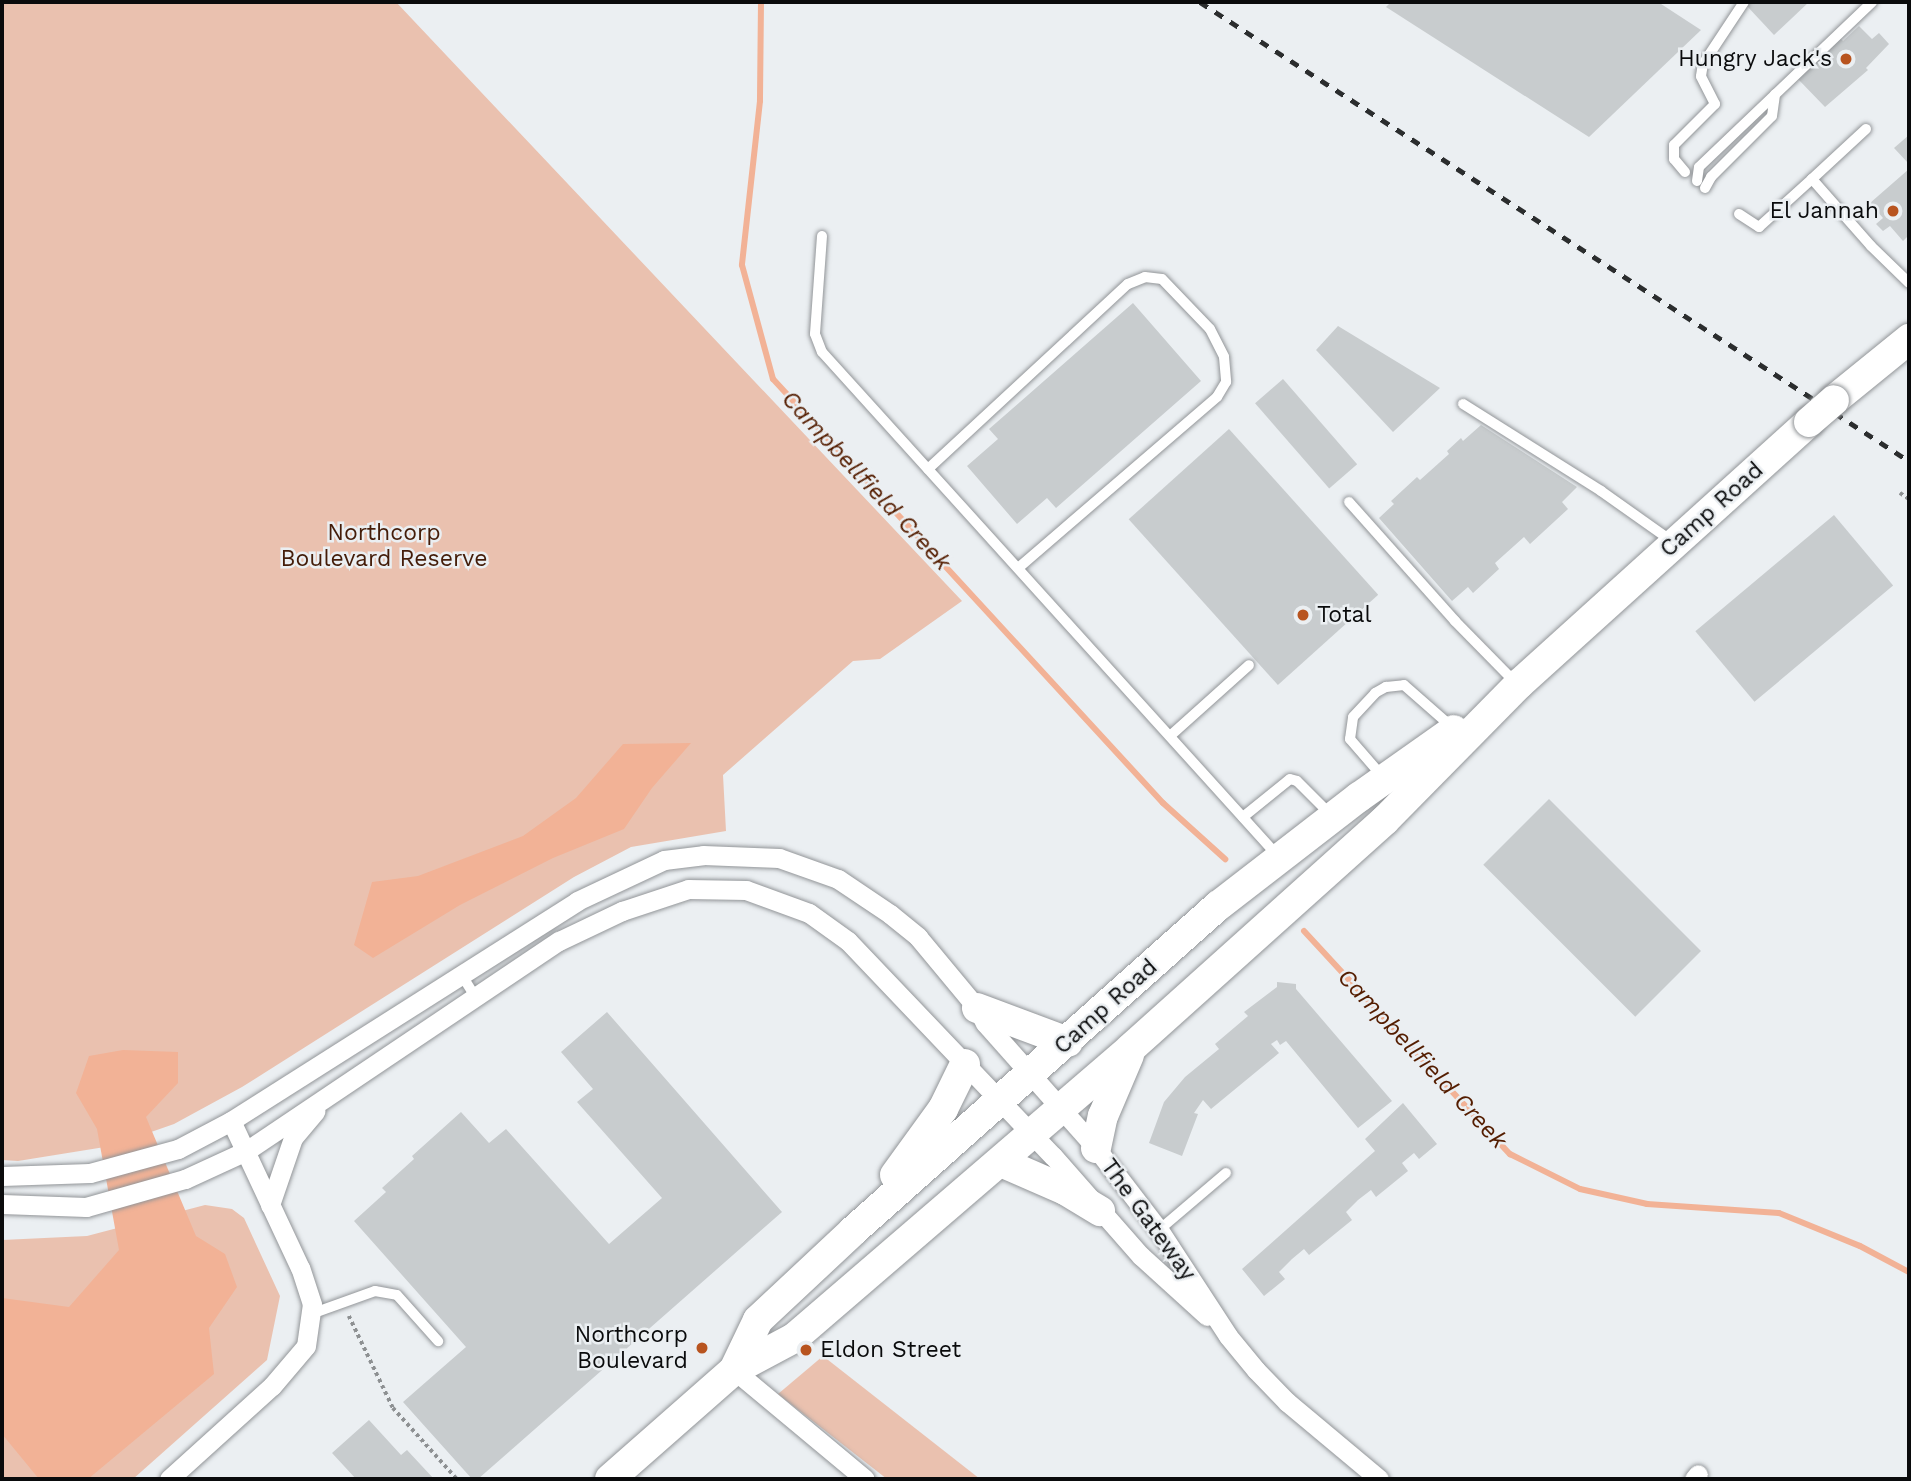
<!DOCTYPE html>
<html>
<head>
<meta charset="utf-8">
<style>
  body { margin:0 }
  #map { position:relative; width:1911px; height:1481px; overflow:hidden; background:#ebeff2; font-family:"Work Sans",sans-serif }
  div>[style] { position:absolute }
  .green>* { inset:0; background:#eac1af }
  .water>* { inset:0; background:#f2b296 }
  .stream>* { height:6px; margin:-3px; padding:0 3px; transform-origin:3px; border-radius:3px; background:#f2b296 }
  .building>* { inset:0; background:#c8ccce; transform-origin:0 0 }
  .path>* { height:3.5px; margin-top:-1.75px; transform-origin:0; background:repeating-linear-gradient(90deg,#8d9092 0 3.5px,transparent 0 7px) }
  .roads { filter:drop-shadow(0 0 2px #929598) drop-shadow(0 0 2px #929598) }
  .service>* { height:10px; margin:-5px; padding:0 5px; transform-origin:5px; border-radius:5px; background:#fff }
  .minor>* { height:19px; margin:-9.5px; padding:0 9.5px; transform-origin:9.5px; border-radius:9.5px; background:#fff }
  .primary>* { height:30px; margin:-15px; padding:0 15px; transform-origin:15px; border-radius:15px; background:#fff }
  .rail>* { height:5px; margin-top:-2.5px; transform-origin:0; background:repeating-linear-gradient(90deg,#2b2d2e 0 9px,transparent 0 18px) }
  .bridges { filter:drop-shadow(0 0 2px #929598) drop-shadow(0 0 2px #929598) }
  .primary-bridge>* { height:30px; margin:-15px; padding:0 15px; transform-origin:15px; border-radius:15px; background:#fff }
  .dots>* { width:19px; height:19px; translate:-50% -50%; box-sizing:border-box; border:4px solid #ebeff2; border-radius:50% }
  span { translate:-50% -50%; white-space:nowrap; text-align:center; line-height:1.15; -webkit-text-stroke:5px #ebeff2; paint-order:stroke }
  .poi-label { font-size:23px; color:#0a0b0c }
  .right { translate:-100% -50%; text-align:right }
  .left { translate:0 -50%; text-align:left }
  .street-label { font-size:23px; color:#0a0b0c }
  .park-label { font-size:23px; color:#441c08 }
  .water-label { font-size:24px; color:#541d00; font-style:italic }
  .frame { position:absolute; inset:0; border:4px solid #0a0b0c; pointer-events:none }
</style>
</head>
<body>
<div id="map">
  <div class="green">
    <i style="clip-path:polygon(2px 2px,396px 2px,962px 601px,880px 659px,853px 661px,723px 775px,726px 831px,631px 847px,574px 877px,242px 1087px,174px 1124px,111px 1146px,18px 1161px,2px 1160px)"></i>
    <i style="clip-path:polygon(205px 1205px,232px 1209px,244px 1218px,280px 1296px,267px 1360px,133px 1479px,2px 1479px,2px 1240px,87px 1236px)"></i>
    <i style="clip-path:polygon(823px 1356px,980px 1479px,887px 1479px,778px 1394px)"></i>
  </div>
  <div class="water">
    <i style="clip-path:polygon(691px 743px,652px 788px,624px 829px,553px 858px,460px 905px,373px 958px,354px 945px,372px 882px,418px 876px,523px 836px,576px 798px,623px 744px)"></i>
    <i style="clip-path:polygon(123px 1050px,178px 1052px,178px 1083px,146px 1117px,196px 1236px,225px 1254px,237px 1287px,209px 1328px,214px 1374px,88px 1479px,39px 1479px,2px 1434px,2px 1298px,69px 1307px,119px 1250px,97px 1129px,76px 1093px,89px 1056px)"></i>
  </div>
  <div class="stream">
    <i style="left:761px;top:2px;width:99px;rotate:90.6deg"></i>
    <i style="left:760px;top:101px;width:165px;rotate:96.3deg"></i>
    <i style="left:742px;top:265px;width:118px;rotate:74.8deg"></i>
    <i style="left:773px;top:379px;width:576px;rotate:47.39deg"></i>
    <i style="left:1163px;top:803px;width:84px;rotate:42.1deg"></i>
    <i style="left:1304px;top:931px;width:304px;rotate:47.3deg"></i>
    <i style="left:1510px;top:1154px;width:78px;rotate:26.6deg"></i>
    <i style="left:1580px;top:1189px;width:69px;rotate:12.6deg"></i>
    <i style="left:1647px;top:1204px;width:132px;rotate:3.9deg"></i>
    <i style="left:1779px;top:1213px;width:87px;rotate:22.2deg"></i>
    <i style="left:1860px;top:1246px;width:55px;rotate:28deg"></i>
  </div>
  <div class="building">
    <i style="clip-path:polygon(1391px 2px,1658px 2px,1701px 30px,1589px 137px,1386px 7px)"></i>
    <i style="clip-path:polygon(1749px 2px,1809px 2px,1774px 35px,1746px 5px)"></i>
    <i style="clip-path:polygon(1859px 26px,1872px 39px,1879px 33px,1889px 44px,1866px 68px,1868px 70px,1825px 107px,1797px 78px,1840px 38px,1843px 41px)"></i>
    <i style="clip-path:polygon(1909px 135px,1909px 164px,1894px 148px)"></i>
    <i style="clip-path:polygon(1909px 169px,1909px 235px,1903px 241px,1890px 226px,1883px 231px,1876px 224px,1883px 218px,1870px 203px)"></i>
    <i style="clip-path:polygon(1133px 303px,1201px 381px,1056px 508px,1047px 498px,1017px 524px,967px 466px,998px 439px,989px 429px)"></i>
    <i style="clip-path:polygon(1338px 326px,1440px 388px,1393px 432px,1316px 350px)"></i>
    <i style="left:1283px;top:379px;width:113px;height:37px;rotate:49deg"></i>
    <i style="clip-path:polygon(1481px 425px,1577px 487px,1562px 502px,1568px 509px,1530px 544px,1524px 537px,1495px 563px,1499px 569px,1473px 593px,1468px 587px,1452px 601px,1379px 518px,1394px 504px,1391px 501px,1417px 477px,1420px 480px,1449px 454px,1447px 451px,1461px 438px,1463px 441px)"></i>
    <i style="left:1229px;top:429px;width:223px;height:135px;rotate:48deg"></i>
    <i style="left:1834px;top:515px;width:92px;height:181px;rotate:50deg"></i>
    <i style="left:1549px;top:799px;width:215px;height:93px;rotate:45deg"></i>
    <i style="clip-path:polygon(1277px 982px,1296px 984px,1296px 989px,1392px 1101px,1358px 1128px,1286px 1041px,1280px 1045px,1277px 1040px,1271px 1044px,1279px 1053px,1211px 1109px,1203px 1100px,1194px 1113px,1198px 1114px,1182px 1156px,1149px 1143px,1164px 1102px,1185px 1077px,1219px 1049px,1215px 1044px,1248px 1016px,1244px 1012px,1277px 987px)"></i>
    <i style="clip-path:polygon(607px 1012px,782px 1212px,478px 1479px,472px 1479px,403px 1402px,466px 1347px,354px 1221px,386px 1192px,382px 1188px,414px 1159px,412px 1156px,461px 1112px,489px 1143px,506px 1129px,609px 1244px,662px 1198px,577px 1102px,593px 1089px,561px 1052px)"></i>
    <i style="clip-path:polygon(1403px 1103px,1437px 1144px,1419px 1159px,1414px 1153px,1402px 1163px,1408px 1171px,1376px 1197px,1371px 1190px,1358px 1200px,1346px 1212px,1352px 1220px,1309px 1255px,1304px 1249px,1292px 1259px,1279px 1272px,1285px 1279px,1264px 1296px,1242px 1269px,1375px 1151px,1365px 1139px)"></i>
    <i style="clip-path:polygon(369px 1420px,401px 1455px,407px 1450px,434px 1479px,356px 1479px,332px 1453px)"></i>
  </div>
  <div class="path">
    <i style="left:1900px;top:493px;width:11px;rotate:34deg"></i>
    <i style="left:349px;top:1316px;width:102px;rotate:64.4deg"></i>
    <i style="left:393px;top:1408px;width:96px;rotate:48deg"></i>
  </div>
  <div class="roads">
    <div class="service">
      <i style="left:1866px;top:129px;width:74px;rotate:137.2deg"></i>
      <i style="left:1812px;top:179px;width:89px;rotate:48.6deg"></i>
      <i style="left:1871px;top:246px;width:53px;rotate:44.2deg"></i>
      <i style="left:1685px;top:172px;width:17px;rotate:-130deg"></i>
      <i style="left:1674px;top:159px;width:14px;rotate:-90deg"></i>
      <i style="left:1674px;top:145px;width:58px;rotate:-45deg"></i>
      <i style="left:1715px;top:104px;width:31px;rotate:-117deg"></i>
      <i style="left:1701px;top:76px;width:12px;rotate:-81deg"></i>
      <i style="left:1703px;top:64px;width:74px;rotate:-56.5deg"></i>
      <i style="left:1697px;top:181px;width:14px;rotate:-82deg"></i>
      <i style="left:1699px;top:167px;width:239px;rotate:-43.6deg"></i>
      <i style="left:1705px;top:188px;width:13px;rotate:-61deg"></i>
      <i style="left:1711px;top:177px;width:86px;rotate:-45deg"></i>
      <i style="left:1772px;top:116px;width:22px;rotate:-82deg"></i>
      <i style="left:1739px;top:214px;width:24px;rotate:33deg"></i>
      <i style="left:1759px;top:227px;width:72px;rotate:-42.2deg"></i>
      <i style="left:822px;top:236px;width:98px;rotate:94.1deg"></i>
      <i style="left:815px;top:334px;width:19px;rotate:69deg"></i>
      <i style="left:822px;top:352px;width:678px;rotate:47.87deg"></i>
      <i style="left:1463px;top:404px;width:163px;rotate:32.2deg"></i>
      <i style="left:1601px;top:491px;width:88px;rotate:35.3deg"></i>
      <i style="left:928px;top:469px;width:272px;rotate:-42.8deg"></i>
      <i style="left:1128px;top:284px;width:18px;rotate:-22deg"></i>
      <i style="left:1145px;top:277px;width:17px;rotate:7deg"></i>
      <i style="left:1162px;top:279px;width:69px;rotate:46.2deg"></i>
      <i style="left:1210px;top:329px;width:31px;rotate:63deg"></i>
      <i style="left:1224px;top:357px;width:25px;rotate:85deg"></i>
      <i style="left:1226px;top:382px;width:17px;rotate:121deg"></i>
      <i style="left:1217px;top:397px;width:262px;rotate:139.3deg"></i>
      <i style="left:1349px;top:502px;width:159px;rotate:48.3deg"></i>
      <i style="left:1455px;top:621px;width:86px;rotate:45.5deg"></i>
      <i style="left:1170px;top:736px;width:106px;rotate:-41.9deg"></i>
      <i style="left:1382px;top:776px;width:49px;rotate:-130.9deg"></i>
      <i style="left:1350px;top:739px;width:22px;rotate:-82deg"></i>
      <i style="left:1353px;top:717px;width:33px;rotate:-47deg"></i>
      <i style="left:1375px;top:693px;width:13px;rotate:-29deg"></i>
      <i style="left:1386px;top:687px;width:18px;rotate:-6deg"></i>
      <i style="left:1404px;top:685px;width:64px;rotate:41.2deg"></i>
      <i style="left:1243px;top:817px;width:60px;rotate:-39deg"></i>
      <i style="left:1290px;top:779px;width:7px;rotate:16deg"></i>
      <i style="left:1297px;top:781px;width:47px;rotate:45deg"></i>
      <i style="left:461px;top:974px;width:25px;rotate:58deg"></i>
      <i style="left:1159px;top:1230px;width:88px;rotate:-40.4deg"></i>
      <i style="left:311px;top:1314px;width:68px;rotate:-19.8deg"></i>
      <i style="left:375px;top:1291px;width:22px;rotate:10deg"></i>
      <i style="left:397px;top:1295px;width:62px;rotate:48.3deg"></i>
    </div>
    <div class="minor">
      <i style="left:2px;top:1176px;width:88px;rotate:-2deg"></i>
      <i style="left:90px;top:1173px;width:91px;rotate:-15.3deg"></i>
      <i style="left:178px;top:1149px;width:60px;rotate:-27.8deg"></i>
      <i style="left:231px;top:1121px;width:410px;rotate:-32.4deg"></i>
      <i style="left:577px;top:901px;width:96px;rotate:-25.2deg"></i>
      <i style="left:664px;top:860px;width:39px;rotate:-7deg"></i>
      <i style="left:703px;top:855px;width:76px;rotate:2.3deg"></i>
      <i style="left:779px;top:858px;width:63px;rotate:19.6deg"></i>
      <i style="left:838px;top:879px;width:63px;rotate:33.9deg"></i>
      <i style="left:890px;top:914px;width:36px;rotate:39deg"></i>
      <i style="left:918px;top:937px;width:92px;rotate:50.3deg"></i>
      <i style="left:977px;top:1008px;width:17px;rotate:62deg"></i>
      <i style="left:985px;top:1023px;width:167px;rotate:48.4deg"></i>
      <i style="left:1096px;top:1148px;width:103px;rotate:52.5deg"></i>
      <i style="left:1159px;top:1230px;width:126px;rotate:56.9deg"></i>
      <i style="left:1228px;top:1336px;width:44px;rotate:50.5deg"></i>
      <i style="left:1256px;top:1370px;width:45px;rotate:45.9deg"></i>
      <i style="left:1287px;top:1402px;width:120px;rotate:39.9deg"></i>
      <i style="left:2px;top:1204px;width:84px;rotate:2deg"></i>
      <i style="left:86px;top:1207px;width:103px;rotate:-15.8deg"></i>
      <i style="left:185px;top:1179px;width:67px;rotate:-24.7deg"></i>
      <i style="left:246px;top:1151px;width:377px;rotate:-33.9deg"></i>
      <i style="left:559px;top:941px;width:70px;rotate:-25.5deg"></i>
      <i style="left:622px;top:911px;width:70px;rotate:-18.4deg"></i>
      <i style="left:688px;top:889px;width:58px;rotate:1deg"></i>
      <i style="left:746px;top:890px;width:67px;rotate:20.1deg"></i>
      <i style="left:809px;top:913px;width:48px;rotate:35.7deg"></i>
      <i style="left:848px;top:941px;width:297px;rotate:46.4deg"></i>
      <i style="left:1053px;top:1156px;width:133px;rotate:48.7deg"></i>
      <i style="left:1141px;top:1256px;width:89px;rotate:42.3deg"></i>
      <i style="left:270px;top:1205px;width:71px;rotate:-71.1deg"></i>
      <i style="left:293px;top:1138px;width:35px;rotate:-50deg"></i>
      <i style="left:734px;top:1370px;width:170px;rotate:39.8deg"></i>
      <i style="left:169px;top:1479px;width:139px;rotate:-42.1deg"></i>
      <i style="left:272px;top:1386px;width:52px;rotate:-49.6deg"></i>
      <i style="left:306px;top:1346px;width:42px;rotate:-81.9deg"></i>
      <i style="left:312px;top:1304px;width:38px;rotate:-108deg"></i>
      <i style="left:300px;top:1268px;width:162px;rotate:-115.1deg"></i>
      <i style="left:1694px;top:1479px;width:6px;rotate:-51deg"></i>
    </div>
    <div class="primary">
      <i style="left:1834px;top:400px;width:97px;rotate:-39.1deg"></i>
      <i style="left:977px;top:1008px;width:97px;rotate:20.5deg"></i>
      <i style="left:1096px;top:1148px;width:33px;rotate:-78deg"></i>
      <i style="left:1103px;top:1116px;width:66px;rotate:-66.9deg"></i>
      <i style="left:1001px;top:1162px;width:70px;rotate:23.6deg"></i>
      <i style="left:1065px;top:1190px;width:41px;rotate:31deg"></i>
      <i style="left:895px;top:1175px;width:82px;rotate:-54deg"></i>
      <i style="left:943px;top:1109px;width:50px;rotate:-63.9deg"></i>
      <i style="left:734px;top:1370px;width:55px;rotate:-64.4deg"></i>
      <i style="left:758px;top:1320px;width:130px;rotate:-43.1deg"></i>
      <i style="left:853px;top:1231px;width:489px;rotate:-41.7deg"></i>
      <i style="left:1218px;top:906px;width:178px;rotate:-37.7deg"></i>
      <i style="left:1359px;top:797px;width:116px;rotate:-35.2deg"></i>
      <i style="left:610px;top:1479px;width:165px;rotate:-41.3deg"></i>
      <i style="left:734px;top:1370px;width:68px;rotate:-28.1deg"></i>
      <i style="left:794px;top:1338px;width:445px;rotate:-40.7deg"></i>
      <i style="left:1131px;top:1048px;width:341px;rotate:-41.9deg"></i>
      <i style="left:1385px;top:820px;width:191px;rotate:-45.4deg"></i>
      <i style="left:1519px;top:684px;width:391px;rotate:-42.1deg"></i>
    </div>
  </div>
  <div class="rail">
    <i style="left:1200px;top:2px;width:845px;rotate:32.92deg"></i>
  </div>
  <div class="bridges">
    <div class="primary-bridge">
      <i style="left:1809px;top:422px;width:33px;rotate:-41deg"></i>
    </div>
  </div>
  <div class="dots">
    <i style="left:1846px;top:59px;background:#b8541f"></i>
    <i style="left:1893px;top:211px;background:#b8541f"></i>
    <i style="left:1303px;top:615px;background:#b8541f"></i>
    <i style="left:702px;top:1348px;background:#b8541f"></i>
    <i style="left:806px;top:1350px;background:#b8541f"></i>
  </div>
  <div class="poi-label">
    <span class="right" style="left:1832px;top:59px">Hungry Jack's</span>
    <span class="right" style="left:1879px;top:211px">El Jannah</span>
    <span class="left" style="left:1317px;top:615px">Total</span>
    <span class="right" style="left:688px;top:1348px">Northcorp<br>Boulevard</span>
    <span class="left" style="left:820px;top:1350px">Eldon Street</span>
  </div>
  <div class="street-label">
    <span style="left:1712px;top:510px;rotate:-42deg">Camp Road</span>
    <span style="left:1106px;top:1007px;rotate:-42deg">Camp Road</span>
    <span style="left:1148px;top:1220px;rotate:54deg">The Gateway</span>
  </div>
  <div class="park-label">
    <span style="left:384px;top:546px">Northcorp<br>Boulevard Reserve</span>
  </div>
  <div class="water-label">
    <span style="left:866px;top:481px;rotate:47deg">Campbellfield Creek</span>
    <span style="left:1422px;top:1059px;rotate:47deg">Campbellfield Creek</span>
  </div>
  <div class="frame"></div>
</div>
</body>
</html>
